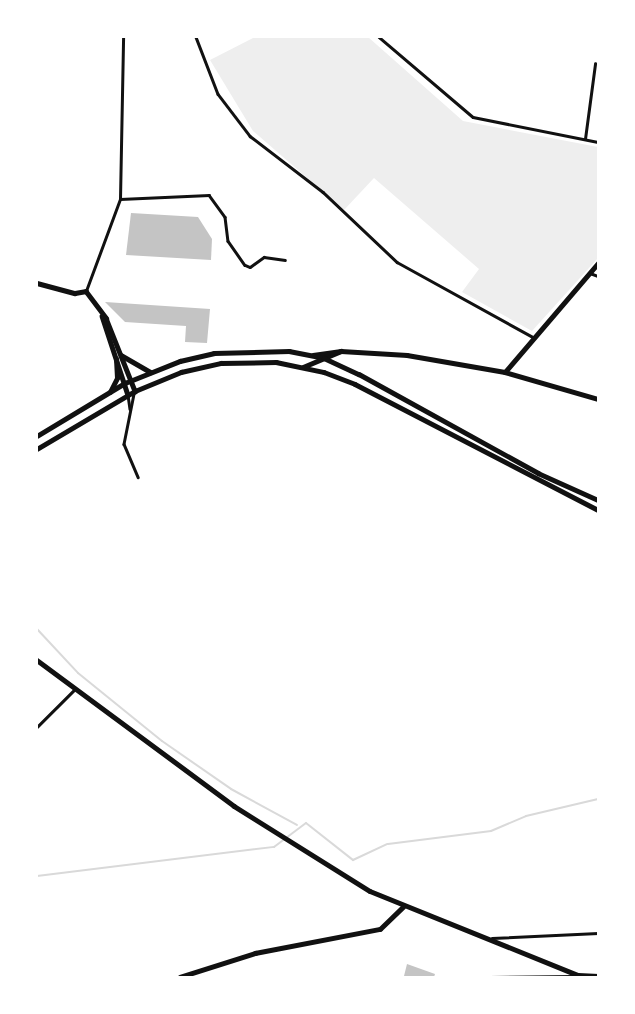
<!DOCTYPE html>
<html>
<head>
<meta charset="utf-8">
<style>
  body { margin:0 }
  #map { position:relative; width:635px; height:1014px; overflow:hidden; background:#fff; font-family:"Archivo Narrow",sans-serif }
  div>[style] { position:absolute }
  .green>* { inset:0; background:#eee }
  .stream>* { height:2px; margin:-1px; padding:0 1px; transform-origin:1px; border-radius:1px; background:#d9d9d9 }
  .building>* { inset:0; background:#c4c4c4 }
  .minor>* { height:2.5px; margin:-1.25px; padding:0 1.25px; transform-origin:1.25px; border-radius:1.25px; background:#111 }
  .secondary>* { height:4.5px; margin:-2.25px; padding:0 2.25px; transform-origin:2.25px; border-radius:2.25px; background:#111 }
  .trunk>* { height:4.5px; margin:-2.25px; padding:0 2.25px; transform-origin:2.25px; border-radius:2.25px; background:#111 }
  span { translate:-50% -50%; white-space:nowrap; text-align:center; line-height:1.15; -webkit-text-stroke:7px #fff; paint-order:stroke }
  .frame { position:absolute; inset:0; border:38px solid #fff; pointer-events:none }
</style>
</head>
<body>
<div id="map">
  <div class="green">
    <i style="clip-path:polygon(255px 37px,368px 37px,463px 121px,598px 147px,598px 258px,532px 331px,462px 292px,479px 269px,374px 178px,344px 210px,253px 131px,210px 60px)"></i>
  </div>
  <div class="stream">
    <i style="left:37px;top:629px;width:60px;rotate:47deg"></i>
    <i style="left:78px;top:673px;width:108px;rotate:39deg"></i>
    <i style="left:162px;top:741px;width:84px;rotate:34.8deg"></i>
    <i style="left:231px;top:789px;width:75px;rotate:28.6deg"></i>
    <i style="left:37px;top:876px;width:239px;rotate:-7deg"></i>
    <i style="left:274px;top:847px;width:40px;rotate:-37deg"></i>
    <i style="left:306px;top:823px;width:60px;rotate:38.2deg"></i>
    <i style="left:353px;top:860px;width:38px;rotate:-25deg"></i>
    <i style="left:388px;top:844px;width:104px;rotate:-7.2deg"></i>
    <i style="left:491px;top:831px;width:38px;rotate:-23deg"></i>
    <i style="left:526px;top:816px;width:74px;rotate:-13.3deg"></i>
  </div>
  <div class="building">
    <i style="clip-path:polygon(131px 213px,198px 217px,212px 239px,211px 260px,126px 255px)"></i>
    <i style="clip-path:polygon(105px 302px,210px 309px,207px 343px,185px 342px,186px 326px,125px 322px)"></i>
    <i style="clip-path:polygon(407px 964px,435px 974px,434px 977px,404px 976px)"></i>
  </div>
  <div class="minor">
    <i style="left:196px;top:37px;width:61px;rotate:68.9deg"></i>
    <i style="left:218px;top:94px;width:53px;rotate:52.7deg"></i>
    <i style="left:250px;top:136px;width:92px;rotate:37.5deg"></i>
    <i style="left:323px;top:192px;width:102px;rotate:43.4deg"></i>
    <i style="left:397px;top:262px;width:155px;rotate:28.9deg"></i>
    <i style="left:379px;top:37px;width:123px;rotate:40.4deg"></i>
    <i style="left:473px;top:117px;width:127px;rotate:11.3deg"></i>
    <i style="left:585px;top:139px;width:76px;rotate:-82.4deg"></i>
    <i style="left:120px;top:199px;width:89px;rotate:-2.6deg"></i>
    <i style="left:209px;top:195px;width:27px;rotate:54deg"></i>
    <i style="left:225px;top:217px;width:24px;rotate:83deg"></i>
    <i style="left:228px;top:241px;width:29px;rotate:55deg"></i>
    <i style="left:245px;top:265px;width:5px;rotate:22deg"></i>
    <i style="left:250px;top:267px;width:17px;rotate:-36deg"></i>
    <i style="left:264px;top:257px;width:21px;rotate:8deg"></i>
    <i style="left:590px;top:273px;width:9px;rotate:21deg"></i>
    <i style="left:86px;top:291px;width:98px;rotate:-69.7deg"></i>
    <i style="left:120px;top:199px;width:162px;rotate:-88.9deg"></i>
    <i style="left:134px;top:394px;width:51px;rotate:101.3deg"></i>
    <i style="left:124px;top:444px;width:36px;rotate:67deg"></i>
    <i style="left:128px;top:395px;width:14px;rotate:82deg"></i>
    <i style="left:37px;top:727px;width:54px;rotate:-45deg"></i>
    <i style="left:492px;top:938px;width:106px;rotate:-2.7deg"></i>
    <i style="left:490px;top:977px;width:84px;rotate:-0.7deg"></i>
  </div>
  <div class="secondary">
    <i style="left:37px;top:283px;width:39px;rotate:15deg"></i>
    <i style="left:75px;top:293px;width:11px;rotate:-10deg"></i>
    <i style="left:86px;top:291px;width:34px;rotate:53deg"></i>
    <i style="left:106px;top:318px;width:79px;rotate:68.3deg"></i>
    <i style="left:102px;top:316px;width:83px;rotate:71.8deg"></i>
    <i style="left:303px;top:367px;width:41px;rotate:-22.8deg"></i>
    <i style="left:341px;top:351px;width:66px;rotate:3.5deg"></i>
    <i style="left:407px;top:355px;width:99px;rotate:9.8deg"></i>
    <i style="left:505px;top:372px;width:97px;rotate:16.2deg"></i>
    <i style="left:505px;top:372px;width:143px;rotate:-49.5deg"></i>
    <i style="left:37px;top:660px;width:245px;rotate:36.5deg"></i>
    <i style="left:234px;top:806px;width:160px;rotate:32deg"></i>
    <i style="left:370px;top:891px;width:224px;rotate:22deg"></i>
    <i style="left:578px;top:975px;width:20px;rotate:3deg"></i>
    <i style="left:180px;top:977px;width:79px;rotate:-17.7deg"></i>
    <i style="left:255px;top:953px;width:127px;rotate:-10.9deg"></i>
    <i style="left:380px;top:929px;width:32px;rotate:-44deg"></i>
  </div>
  <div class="trunk">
    <i style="left:121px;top:355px;width:34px;rotate:30deg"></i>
    <i style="left:313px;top:355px;width:28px;rotate:-8deg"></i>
    <i style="left:110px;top:392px;width:16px;rotate:-63deg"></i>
    <i style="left:117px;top:378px;width:19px;rotate:-93deg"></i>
    <i style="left:37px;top:436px;width:103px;rotate:-31.1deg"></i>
    <i style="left:125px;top:383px;width:59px;rotate:-21.8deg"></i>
    <i style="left:180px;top:361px;width:35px;rotate:-13deg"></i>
    <i style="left:214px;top:353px;width:75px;rotate:-1.5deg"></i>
    <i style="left:289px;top:351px;width:36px;rotate:11deg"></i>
    <i style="left:324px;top:358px;width:38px;rotate:25deg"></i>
    <i style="left:359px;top:374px;width:205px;rotate:28.9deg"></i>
    <i style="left:538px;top:473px;width:66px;rotate:24.2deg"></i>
    <i style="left:37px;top:449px;width:114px;rotate:-30.6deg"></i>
    <i style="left:135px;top:391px;width:50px;rotate:-22.4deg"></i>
    <i style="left:181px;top:372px;width:41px;rotate:-12.7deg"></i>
    <i style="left:221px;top:363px;width:55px;rotate:-1deg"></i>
    <i style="left:276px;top:362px;width:49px;rotate:11.8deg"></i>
    <i style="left:324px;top:372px;width:33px;rotate:21deg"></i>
    <i style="left:355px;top:384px;width:274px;rotate:27.4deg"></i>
  </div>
  <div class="frame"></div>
</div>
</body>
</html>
